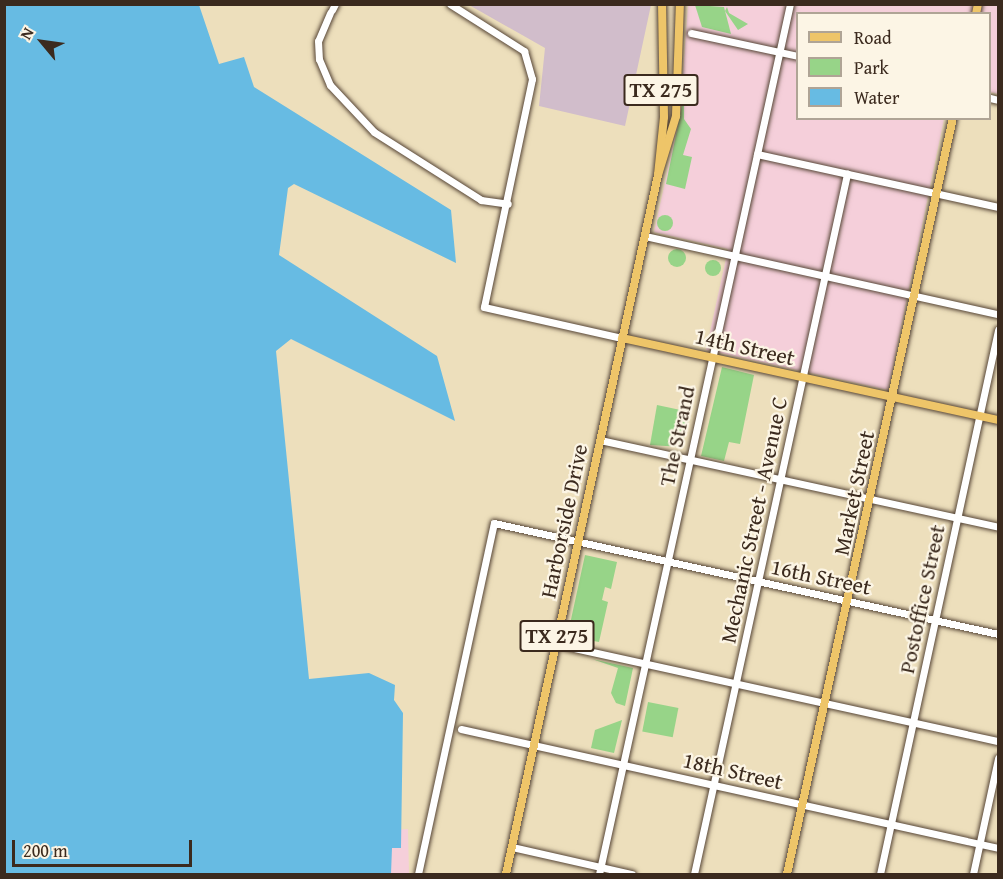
<!DOCTYPE html>
<html>
<head>
<meta charset="utf-8">
<style>
  body { margin:0 }
  #map { position:relative; width:1003px; height:879px; overflow:hidden; background:#eddfbc; font-family:"Gentium Book Plus",serif }
  div>[style] { position:absolute }
  .built>* { inset:0; background:#f5cfda }
  .industrial>* { inset:0; background:#d1bdcb }
  .green>* { inset:0; background:#97d488; transform-origin:0 0 }
  .round { border-radius:50% }
  .water>* { inset:0; background:#67bbe3 }
  .roads { filter:drop-shadow(0 0 2px #564536) drop-shadow(0 0 2px #564536) }
  .minor>* { height:7px; margin:-3.5px; padding:0 3.5px; transform-origin:3.5px; border-radius:3.5px; background:#fff }
  .major>* { height:8px; margin:-4px; padding:0 4px; transform-origin:4px; border-radius:4px; background:#eec569 }
  span { translate:-50% -50%; white-space:nowrap; text-align:center; line-height:1.15; -webkit-text-stroke:4.5px #fcf5e5; paint-order:stroke }
  .shield-label span { padding:2px 4px; background:#fcf5e5; border:2px solid; border-radius:4px; -webkit-text-stroke-width:0 }
  .shield-label { font-size:21px; color:#3b2a1e; font-weight:700 }
  .street-label { font-size:22px; color:#3b2a1e }
  .frame { position:absolute; inset:0; border:6px solid #3b2a1e; pointer-events:none }
  .legend { position:absolute; left:796px; top:12px; width:195px; height:108px; box-sizing:border-box; background:#fcf5e5; border:2px solid #afa495; margin:0; padding:8px 10px; list-style:none; font-size:18px; color:#3b2a1e }
  .legend li { display:flex; align-items:center; gap:12px; height:30px }
  .legend b { width:30px; border:2px solid #afa495 }
  .north { position:absolute; left:12px; top:12px; width:60px; height:60px; -webkit-text-stroke:4px #fcf5e5; paint-order:stroke; rotate:299deg; font-size:16px; font-weight:700; line-height:24px; text-align:center; color:#3b2a1e }
  .north::after { content:''; display:block; margin:auto; width:21px; height:27px; background:#3b2a1e; clip-path:polygon(50% 0,100% 100%,50% 72%,0 100%) }
  .scale { position:absolute; left:12px; top:840px; width:180px; height:27px; box-sizing:border-box; border:3px solid #3b2a1e; border-top:0; padding-left:8px; font-size:18px; line-height:21px; white-space:nowrap; color:#3b2a1e; -webkit-text-stroke:4px #fcf5e5; paint-order:stroke }
</style>
</head>
<body>
<div id="map">
  <div class="built">
    <i style="clip-path:polygon(688px 5px,998px 5px,998px 94px,990px 92px,990px 14px,798px 14px,798px 118px,944px 119px,888px 390px,706px 350px,728px 249px,654px 232px,680px 114px)"></i>
    <i style="clip-path:polygon(408px 829px,409px 874px,323px 874px,330px 835px)"></i>
  </div>
  <div class="industrial">
    <i style="clip-path:polygon(469px 5px,651px 5px,625px 126px,539px 106px,545px 48px)"></i>
  </div>
  <div class="green">
    <i style="clip-path:polygon(695px 5px,724px 7px,731px 34px,702px 27px)"></i>
    <i style="clip-path:polygon(727px 7px,729px 13px,748px 24px,738px 30px,725px 11px)"></i>
    <i style="clip-path:polygon(684px 95px,684px 119px,691px 129px,683px 155px,692px 157px,685px 189px,666px 184px)"></i>
    <i class="round" style="left:657px;top:215px;width:16px;height:16px"></i>
    <i class="round" style="left:668px;top:249px;width:18px;height:18px"></i>
    <i class="round" style="left:705px;top:260px;width:16px;height:16px"></i>
    <i style="clip-path:polygon(722px 367px,754px 375px,740px 444px,729px 442px,724px 461px,701px 456px)"></i>
    <i style="clip-path:polygon(657px 405px,690px 412px,682px 447px,650px 445px)"></i>
    <i style="clip-path:polygon(585px 555px,617px 562px,611px 589px,605px 587px,602px 600px,608px 602px,599px 642px,578px 638px,581px 626px,570px 624px)"></i>
    <i style="clip-path:polygon(592px 659px,633px 668px,625px 706px,616px 703px,611px 693px,618px 668px)"></i>
    <i style="left:648px;top:702px;width:31px;height:30px;rotate:11deg"></i>
    <i style="clip-path:polygon(622px 720px,614px 753px,591px 748px,595px 730px)"></i>
  </div>
  <div class="water">
    <i style="clip-path:polygon(5px 4px,199px 5px,219px 64px,244px 57px,254px 87px,451px 210px,456px 263px,294px 184px,288px 188px,279px 255px,437px 356px,455px 421px,291px 339px,276px 351px,309px 679px,369px 673px,395px 685px,394px 700px,403px 713px,401px 848px,392px 848px,391px 874px,5px 874px)"></i>
  </div>
  <div class="roads">
    <div class="minor">
      <i style="left:450px;top:4px;width:88px;rotate:32.4deg"></i>
      <i style="left:524px;top:51px;width:29px;rotate:74deg"></i>
      <i style="left:532px;top:79px;width:233px;rotate:101.9deg"></i>
      <i style="left:484px;top:307px;width:141px;rotate:12.7deg"></i>
      <i style="left:332px;top:10px;width:7px;rotate:-63deg"></i>
      <i style="left:330px;top:13px;width:30px;rotate:113deg"></i>
      <i style="left:318px;top:41px;width:18px;rotate:87deg"></i>
      <i style="left:319px;top:59px;width:28px;rotate:67deg"></i>
      <i style="left:330px;top:85px;width:64px;rotate:46.9deg"></i>
      <i style="left:374px;top:132px;width:127px;rotate:32.4deg"></i>
      <i style="left:481px;top:200px;width:27px;rotate:8deg"></i>
      <i style="left:691px;top:33px;width:109px;rotate:12.1deg"></i>
      <i style="left:990px;top:98px;width:8px;rotate:14deg"></i>
      <i style="left:757px;top:154px;width:247px;rotate:12.4deg"></i>
      <i style="left:645px;top:236px;width:362px;rotate:12.5deg"></i>
      <i style="left:600px;top:440px;width:407px;rotate:12.3deg"></i>
      <i style="left:556px;top:644px;width:453px;rotate:12.4deg"></i>
      <i style="left:461px;top:729px;width:550px;rotate:12.49deg"></i>
      <i style="left:512px;top:847px;width:123px;rotate:12.7deg"></i>
      <i style="left:418px;top:874px;width:359px;rotate:-77.8deg"></i>
      <i style="left:494px;top:523px;width:516px;rotate:12.42deg"></i>
      <i style="left:599px;top:874px;width:891px;rotate:-77.62deg"></i>
      <i style="left:694px;top:874px;width:717px;rotate:-77.67deg"></i>
      <i style="left:880px;top:874px;width:557px;rotate:-77.76deg"></i>
      <i style="left:973px;top:874px;width:119px;rotate:-77.8deg"></i>
    </div>
    <div class="major">
      <i style="left:976px;top:14px;width:10px;rotate:-79deg"></i>
      <i style="left:658px;top:175px;width:62px;rotate:-73deg"></i>
      <i style="left:676px;top:116px;width:112px;rotate:-88deg"></i>
      <i style="left:622px;top:338px;width:385px;rotate:12.3deg"></i>
      <i style="left:506px;top:874px;width:715px;rotate:-77.73deg"></i>
      <i style="left:658px;top:175px;width:58px;rotate:-84.1deg"></i>
      <i style="left:664px;top:117px;width:113px;rotate:-91deg"></i>
      <i style="left:787px;top:874px;width:774px;rotate:-77.62deg"></i>
    </div>
  </div>
  <div class="shield-label">
    <span style="left:661px;top:90px">TX 275</span>
    <span style="left:557px;top:636px">TX 275</span>
  </div>
  <div class="street-label">
    <span style="left:745px;top:347px;rotate:13deg">14th Street</span>
    <span style="left:677px;top:436px;rotate:-78deg">The Strand</span>
    <span style="left:854px;top:493px;rotate:-78deg">Market Street</span>
    <span style="left:754px;top:520px;rotate:-78deg">Mechanic Street - Avenue C</span>
    <span style="left:564px;top:521px;rotate:-78deg">Harborside Drive</span>
    <span style="left:821px;top:577px;rotate:12deg">16th Street</span>
    <span style="left:922px;top:599px;rotate:-78deg">Postoffice Street</span>
    <span style="left:733px;top:771px;rotate:13deg">18th Street</span>
  </div>
  <div class="frame"></div>
  <ul class="legend">
  <li><b style="height:8px;background:#eec569"></b>Road</li>
  <li><b style="height:16px;background:#97d488"></b>Park</li>
  <li><b style="height:16px;background:#67bbe3"></b>Water</li>
  </ul>
  <div class="north">N</div>
  <div class="scale">200 m</div>
</div>
</body>
</html>
